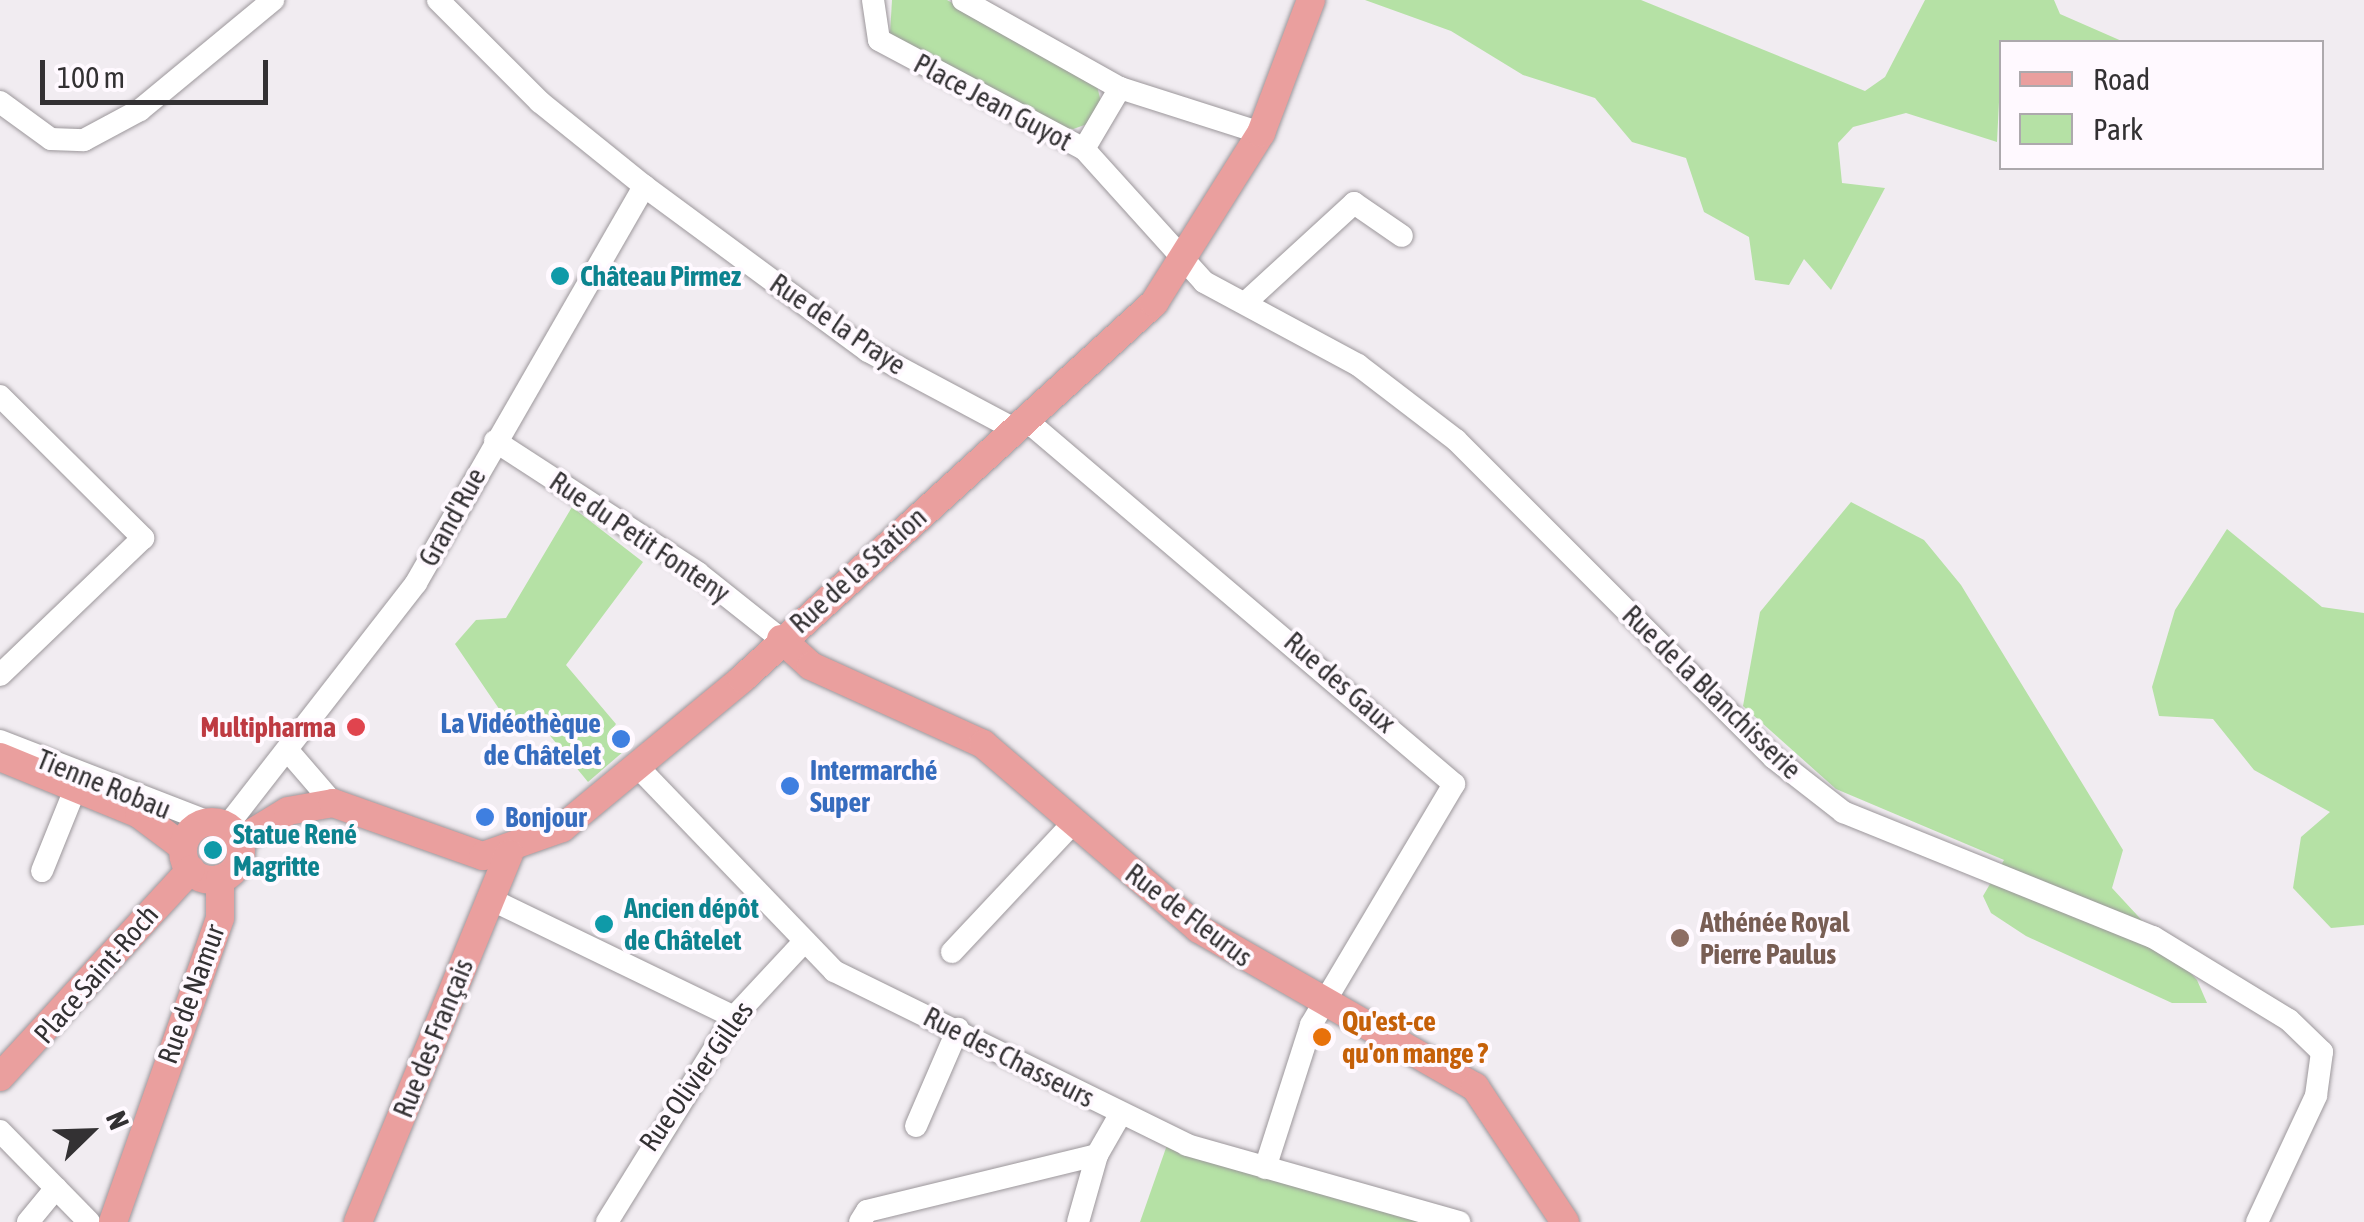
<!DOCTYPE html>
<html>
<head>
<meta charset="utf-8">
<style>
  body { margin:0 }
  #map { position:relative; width:2364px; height:1222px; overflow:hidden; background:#f1ecf1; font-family:"Asap Condensed",sans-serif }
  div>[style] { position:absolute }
  .green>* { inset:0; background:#b5e1a5 }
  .roads { filter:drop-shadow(0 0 2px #9c979b) drop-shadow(0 0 2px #9c979b) }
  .minor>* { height:22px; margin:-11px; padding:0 11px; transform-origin:11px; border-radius:11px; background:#fff }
  .major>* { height:28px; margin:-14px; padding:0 14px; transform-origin:14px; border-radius:14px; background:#ea9f9e }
  .major>.ring { margin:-14px; padding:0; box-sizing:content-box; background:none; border:28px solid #ea9f9e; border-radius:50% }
  .dots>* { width:28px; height:28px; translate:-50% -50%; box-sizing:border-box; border:5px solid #fff9ff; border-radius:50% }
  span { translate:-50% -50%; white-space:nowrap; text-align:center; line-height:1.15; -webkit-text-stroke:8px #fff9ff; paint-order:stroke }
  .street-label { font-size:28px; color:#333133 }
  .culture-label { font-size:28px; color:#0d838f; font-weight:700 }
  .left { translate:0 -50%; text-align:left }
  .shop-label { font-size:28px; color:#366cbe; font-weight:700 }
  .right { translate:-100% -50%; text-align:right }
  .health-label { font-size:28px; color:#be3a42; font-weight:700 }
  .education-label { font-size:28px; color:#785e54; font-weight:700 }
  .food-label { font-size:28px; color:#c56008; font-weight:700 }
  .legend { position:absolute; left:1999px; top:40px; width:325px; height:130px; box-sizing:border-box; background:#fff9ff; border:2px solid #ada9ad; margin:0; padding:12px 18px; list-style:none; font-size:30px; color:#333133 }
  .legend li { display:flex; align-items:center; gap:20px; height:50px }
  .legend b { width:50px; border:2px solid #ada9ad }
  .north { position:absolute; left:40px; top:1082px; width:100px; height:100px; -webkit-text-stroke:8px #fff9ff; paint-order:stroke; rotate:67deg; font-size:28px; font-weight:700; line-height:40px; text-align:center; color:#333133 }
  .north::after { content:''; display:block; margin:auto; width:35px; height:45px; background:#333133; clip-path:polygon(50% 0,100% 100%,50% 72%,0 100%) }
  .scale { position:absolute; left:40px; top:60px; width:228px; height:45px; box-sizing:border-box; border:5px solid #333133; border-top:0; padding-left:12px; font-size:30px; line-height:35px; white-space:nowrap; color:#333133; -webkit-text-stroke:8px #fff9ff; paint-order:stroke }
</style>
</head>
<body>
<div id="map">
  <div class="green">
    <i style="clip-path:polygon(892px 0,947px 0,1096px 82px,1101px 102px,1090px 123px,1065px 132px,890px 34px)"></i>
    <i style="clip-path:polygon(1365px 0,1641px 0,1865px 91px,1885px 77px,1925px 0,2054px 0,2060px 14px,2124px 42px,2002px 42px,1997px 142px,1906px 113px,1853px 127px,1838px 143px,1842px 183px,1885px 188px,1831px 290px,1804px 259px,1789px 285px,1755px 280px,1749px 237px,1704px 212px,1686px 158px,1632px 142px,1595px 98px,1523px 75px,1451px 31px)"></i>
    <i style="clip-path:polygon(1851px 502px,1924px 540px,1961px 585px,2123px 850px,2112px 888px,2197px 980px,2207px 1003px,2172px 1003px,2026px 936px,1991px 913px,1983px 896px,2004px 860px,1836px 789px,1743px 706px,1760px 612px)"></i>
    <i style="clip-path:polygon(572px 507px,643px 562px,566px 665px,616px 724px,607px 736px,624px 751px,588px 782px,529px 710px,510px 725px,455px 644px,476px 620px,506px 618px)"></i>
    <i style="clip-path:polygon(2227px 529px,2322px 607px,2364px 613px,2364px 925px,2331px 928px,2293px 888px,2301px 837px,2330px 812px,2254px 770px,2213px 719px,2159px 716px,2152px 687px,2175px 610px)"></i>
    <i style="clip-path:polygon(1167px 1145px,1420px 1222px,1140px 1222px)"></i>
  </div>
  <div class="roads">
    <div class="minor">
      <i style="left:438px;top:0;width:144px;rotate:45deg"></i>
      <i style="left:540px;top:102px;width:134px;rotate:38.9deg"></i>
      <i style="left:644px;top:186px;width:278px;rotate:36.4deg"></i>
      <i style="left:868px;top:351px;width:168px;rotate:28.1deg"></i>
      <i style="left:873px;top:0;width:40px;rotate:81.5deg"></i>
      <i style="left:879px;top:40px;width:232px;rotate:28deg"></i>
      <i style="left:1084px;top:149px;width:71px;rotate:-59.5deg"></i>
      <i style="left:963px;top:0;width:180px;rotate:29.3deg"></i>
      <i style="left:1120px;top:88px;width:148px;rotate:17.7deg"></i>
      <i style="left:0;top:102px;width:63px;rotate:36deg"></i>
      <i style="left:51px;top:139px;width:33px;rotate:2deg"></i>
      <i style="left:84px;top:140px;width:64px;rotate:-28.2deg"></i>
      <i style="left:140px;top:110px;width:173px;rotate:-39.6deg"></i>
      <i style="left:1084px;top:149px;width:179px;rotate:47.9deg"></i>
      <i style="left:1204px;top:282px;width:175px;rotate:28.3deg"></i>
      <i style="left:1358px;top:365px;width:123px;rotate:37.4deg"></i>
      <i style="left:1456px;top:440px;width:450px;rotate:45deg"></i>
      <i style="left:1774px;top:758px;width:88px;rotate:38deg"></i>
      <i style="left:1843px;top:812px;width:334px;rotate:22deg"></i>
      <i style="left:2153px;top:937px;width:159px;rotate:31.4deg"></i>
      <i style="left:2289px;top:1020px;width:46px;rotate:44.1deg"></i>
      <i style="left:2322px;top:1052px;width:44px;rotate:97.8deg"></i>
      <i style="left:2316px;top:1096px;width:139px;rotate:115.1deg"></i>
      <i style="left:1245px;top:303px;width:148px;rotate:-42.5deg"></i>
      <i style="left:1354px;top:203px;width:58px;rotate:34.5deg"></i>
      <i style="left:0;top:396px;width:202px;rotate:44.8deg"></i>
      <i style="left:143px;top:538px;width:198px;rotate:136.2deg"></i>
      <i style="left:1026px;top:420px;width:562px;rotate:40.38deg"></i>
      <i style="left:1454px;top:784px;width:280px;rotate:120.7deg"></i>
      <i style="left:1311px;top:1025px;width:150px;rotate:107.8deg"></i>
      <i style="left:495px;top:441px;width:242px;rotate:33deg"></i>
      <i style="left:698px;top:573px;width:106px;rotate:38.5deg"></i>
      <i style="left:0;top:741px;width:224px;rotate:21.2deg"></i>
      <i style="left:289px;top:752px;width:67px;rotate:49.2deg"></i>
      <i style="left:636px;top:765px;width:286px;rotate:46.1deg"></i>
      <i style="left:834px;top:971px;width:394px;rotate:26.2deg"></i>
      <i style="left:1187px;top:1145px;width:283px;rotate:15.8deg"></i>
      <i style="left:227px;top:826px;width:308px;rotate:-52.1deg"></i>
      <i style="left:416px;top:583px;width:458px;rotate:-60.1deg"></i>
      <i style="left:42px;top:871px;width:91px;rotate:-68deg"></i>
      <i style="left:490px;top:899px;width:271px;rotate:25.8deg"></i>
      <i style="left:952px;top:952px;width:178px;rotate:-46.8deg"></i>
      <i style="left:916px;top:1126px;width:106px;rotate:-66.6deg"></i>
      <i style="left:0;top:1131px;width:127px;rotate:45.6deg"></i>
      <i style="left:28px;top:1222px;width:44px;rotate:-50.5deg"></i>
      <i style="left:607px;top:1222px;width:241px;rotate:-58.2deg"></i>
      <i style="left:734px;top:1017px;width:101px;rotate:-47deg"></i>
      <i style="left:860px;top:1222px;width:13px;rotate:-58deg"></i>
      <i style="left:867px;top:1211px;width:237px;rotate:-13.7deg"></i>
      <i style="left:1078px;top:1222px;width:70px;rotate:-74.2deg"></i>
      <i style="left:1097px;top:1155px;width:46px;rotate:-60.1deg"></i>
    </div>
    <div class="major">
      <i style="left:781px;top:639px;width:40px;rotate:42deg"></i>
      <i style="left:811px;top:666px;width:189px;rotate:24.4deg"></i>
      <i style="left:983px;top:744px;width:284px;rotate:40.6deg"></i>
      <i style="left:1199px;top:929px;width:318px;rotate:29.8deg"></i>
      <i style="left:1475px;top:1087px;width:162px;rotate:56.3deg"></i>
      <i style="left:0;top:757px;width:150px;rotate:22.3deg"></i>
      <i style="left:139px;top:814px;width:55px;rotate:36.9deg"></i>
      <i class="ring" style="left:183px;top:822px;width:30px;height:30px"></i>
      <i style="left:239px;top:841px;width:57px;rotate:-31.5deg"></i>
      <i style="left:288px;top:811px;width:46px;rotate:-10.1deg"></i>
      <i style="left:333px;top:803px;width:159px;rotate:19.5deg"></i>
      <i style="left:483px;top:856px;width:84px;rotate:-19.5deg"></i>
      <i style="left:562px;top:828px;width:234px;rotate:-39.6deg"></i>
      <i style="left:742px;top:679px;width:558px;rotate:-42.38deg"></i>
      <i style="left:1154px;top:303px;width:201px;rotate:-57.8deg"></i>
      <i style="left:1261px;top:133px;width:142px;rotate:-69.4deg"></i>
      <i style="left:0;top:1077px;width:282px;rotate:-47.4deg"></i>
      <i style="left:113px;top:1222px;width:322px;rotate:-70.6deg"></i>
      <i style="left:220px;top:918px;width:39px;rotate:-90deg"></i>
      <i style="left:358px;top:1222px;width:398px;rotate:-67.7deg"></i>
    </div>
  </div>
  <div class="dots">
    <i style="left:560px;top:276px;background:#0f9aa8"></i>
    <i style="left:356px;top:727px;background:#e0444e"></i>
    <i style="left:621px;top:739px;background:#3f7fe0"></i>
    <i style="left:790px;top:786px;background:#3f7fe0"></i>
    <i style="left:485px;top:817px;background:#3f7fe0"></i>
    <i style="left:213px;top:850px;background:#0f9aa8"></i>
    <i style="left:604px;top:924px;background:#0f9aa8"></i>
    <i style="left:1680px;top:938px;background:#8d6e63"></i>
    <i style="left:1322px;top:1037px;background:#e8710a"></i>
  </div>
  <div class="street-label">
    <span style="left:993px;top:102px;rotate:28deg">Place Jean Guyot</span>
    <span style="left:838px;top:324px;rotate:34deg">Rue de la Praye</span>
    <span style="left:452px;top:517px;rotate:-61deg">Grand'Rue</span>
    <span style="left:640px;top:537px;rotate:34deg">Rue du Petit Fonteny</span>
    <span style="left:858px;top:570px;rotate:-42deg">Rue de la Station</span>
    <span style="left:1340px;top:682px;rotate:41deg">Rue des Gaux</span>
    <span style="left:1712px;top:692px;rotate:44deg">Rue de la Blanchisserie</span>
    <span style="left:104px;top:784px;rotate:22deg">Tienne Robau</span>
    <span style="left:1189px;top:915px;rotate:37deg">Rue de Fleurus</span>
    <span style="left:96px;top:974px;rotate:-49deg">Place Saint-Roch</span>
    <span style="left:191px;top:994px;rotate:-70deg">Rue de Namur</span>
    <span style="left:433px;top:1038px;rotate:-68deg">Rue des Français</span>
    <span style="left:1009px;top:1057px;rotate:27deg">Rue des Chasseurs</span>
    <span style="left:696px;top:1076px;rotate:-55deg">Rue Olivier Gilles</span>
  </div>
  <div class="culture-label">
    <span class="left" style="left:580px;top:276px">Château Pirmez</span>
    <span class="left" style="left:233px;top:850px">Statue René<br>Magritte</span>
    <span class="left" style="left:624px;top:924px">Ancien dépôt<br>de Châtelet</span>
  </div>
  <div class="shop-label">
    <span class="right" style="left:601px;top:739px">La Vidéothèque<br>de Châtelet</span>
    <span class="left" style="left:810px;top:786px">Intermarché<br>Super</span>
    <span class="left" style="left:505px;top:817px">Bonjour</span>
  </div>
  <div class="health-label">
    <span class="right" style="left:336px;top:727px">Multipharma</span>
  </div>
  <div class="education-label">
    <span class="left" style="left:1700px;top:938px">Athénée Royal<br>Pierre Paulus</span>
  </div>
  <div class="food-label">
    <span class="left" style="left:1342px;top:1037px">Qu'est-ce<br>qu'on mange ?</span>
  </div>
  <ul class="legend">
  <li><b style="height:12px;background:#ea9f9e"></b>Road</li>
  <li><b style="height:28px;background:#b5e1a5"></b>Park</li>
  </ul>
  <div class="north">N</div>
  <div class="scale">100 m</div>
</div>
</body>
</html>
